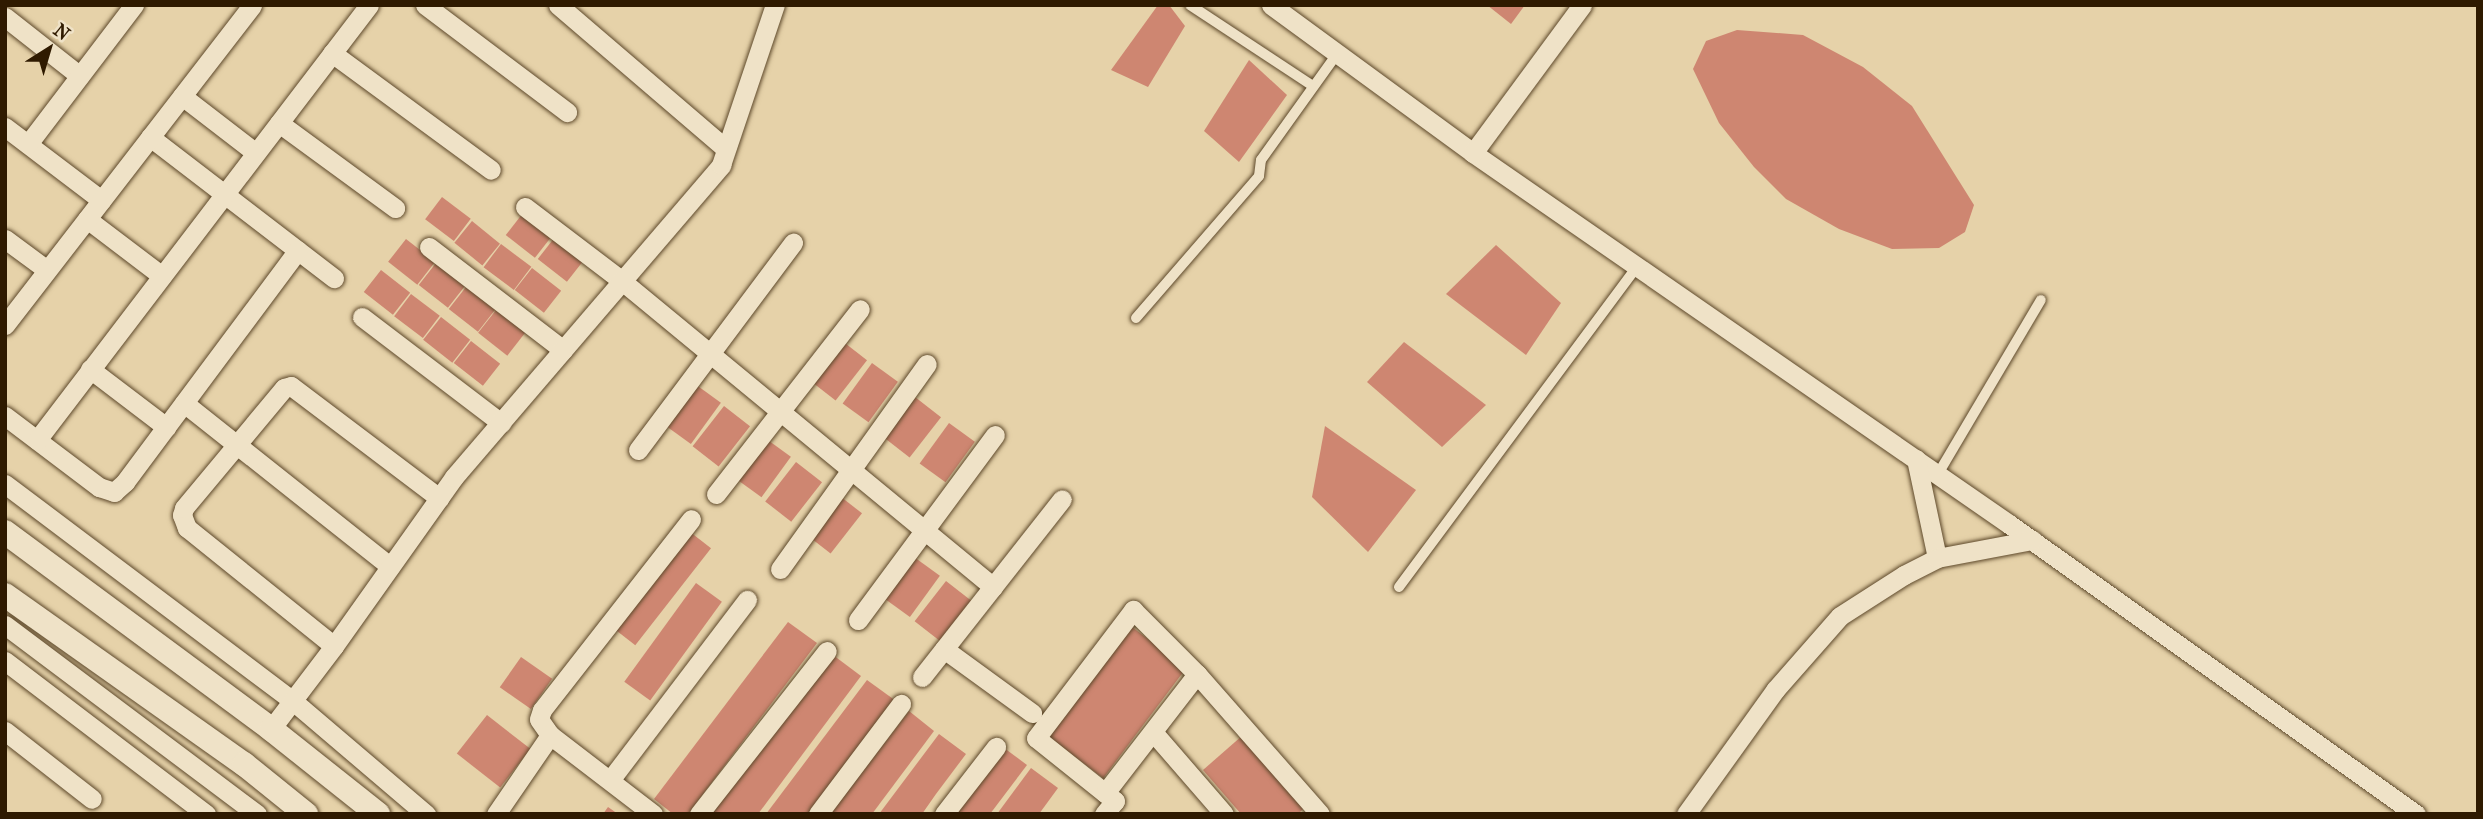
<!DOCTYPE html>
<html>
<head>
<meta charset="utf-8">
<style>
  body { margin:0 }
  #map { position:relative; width:2483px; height:819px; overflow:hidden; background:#e6d2a9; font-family:"IM FELL French Canon",serif }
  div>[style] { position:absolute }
  .building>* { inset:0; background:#ce8671; transform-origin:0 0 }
  .roads { filter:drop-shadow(0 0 2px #5d482a) drop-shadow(0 0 2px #5d482a) }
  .service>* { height:10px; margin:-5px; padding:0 5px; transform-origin:5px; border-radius:5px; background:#efe2c7 }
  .minor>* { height:19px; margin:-9.5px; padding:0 9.5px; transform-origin:9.5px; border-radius:9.5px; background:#efe2c7 }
  .tertiary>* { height:24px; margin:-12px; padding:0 12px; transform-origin:12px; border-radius:12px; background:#efe2c7 }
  span { translate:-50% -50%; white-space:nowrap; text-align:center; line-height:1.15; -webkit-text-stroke:6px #efe2c7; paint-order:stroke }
  .frame { position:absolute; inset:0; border:7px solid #2f1a00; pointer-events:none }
  .north { position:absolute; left:14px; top:14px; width:70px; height:70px; -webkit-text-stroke:5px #efe2c7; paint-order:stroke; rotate:37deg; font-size:19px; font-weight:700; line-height:28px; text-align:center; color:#2f1a00 }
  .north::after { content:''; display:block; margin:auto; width:24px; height:32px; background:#2f1a00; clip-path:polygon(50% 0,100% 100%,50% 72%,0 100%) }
</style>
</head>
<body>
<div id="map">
  <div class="building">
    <i style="clip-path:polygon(1158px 5px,1169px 5px,1185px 26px,1148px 87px,1111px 70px)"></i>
    <i style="clip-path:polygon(1487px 5px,1525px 5px,1511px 24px)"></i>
    <i style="clip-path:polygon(1737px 30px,1803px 35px,1863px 67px,1912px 106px,1974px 205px,1965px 232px,1939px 248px,1892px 249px,1839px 229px,1786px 199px,1754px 167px,1719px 123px,1693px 69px,1706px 41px)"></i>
    <i style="clip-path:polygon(1249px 60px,1287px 95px,1239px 162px,1204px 131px)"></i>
    <i style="left:442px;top:197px;width:36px;height:28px;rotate:37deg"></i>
    <i style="left:523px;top:213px;width:37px;height:28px;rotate:38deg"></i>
    <i style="left:472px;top:221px;width:36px;height:28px;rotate:39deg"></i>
    <i style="left:555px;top:237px;width:37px;height:28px;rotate:38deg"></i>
    <i style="left:406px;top:239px;width:37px;height:29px;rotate:38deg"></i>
    <i style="left:501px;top:244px;width:38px;height:29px;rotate:37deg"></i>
    <i style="clip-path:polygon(1496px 245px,1561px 303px,1526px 355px,1446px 294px)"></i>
    <i style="left:436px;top:263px;width:37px;height:28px;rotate:38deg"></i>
    <i style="left:532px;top:268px;width:37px;height:28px;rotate:38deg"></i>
    <i style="left:381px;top:270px;width:37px;height:28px;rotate:38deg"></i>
    <i style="left:466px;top:287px;width:37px;height:28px;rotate:38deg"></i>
    <i style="left:411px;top:294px;width:36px;height:28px;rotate:37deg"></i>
    <i style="left:496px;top:310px;width:37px;height:29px;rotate:38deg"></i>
    <i style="left:441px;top:317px;width:37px;height:29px;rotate:38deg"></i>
    <i style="left:841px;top:340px;width:33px;height:51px;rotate:38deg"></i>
    <i style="left:471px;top:341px;width:37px;height:28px;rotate:38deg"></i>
    <i style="clip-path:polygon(1404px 342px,1486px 405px,1442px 447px,1367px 382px)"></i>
    <i style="left:872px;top:363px;width:32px;height:50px;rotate:36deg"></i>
    <i style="left:695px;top:384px;width:32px;height:51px;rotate:36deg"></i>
    <i style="left:915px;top:397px;width:33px;height:51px;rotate:38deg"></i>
    <i style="left:724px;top:406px;width:33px;height:51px;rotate:38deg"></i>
    <i style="left:949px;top:423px;width:32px;height:50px;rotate:36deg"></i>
    <i style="clip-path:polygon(1325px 426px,1416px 490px,1368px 552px,1312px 497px)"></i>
    <i style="left:765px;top:438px;width:32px;height:50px;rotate:36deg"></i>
    <i style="left:796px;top:462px;width:33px;height:50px;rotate:38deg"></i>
    <i style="left:836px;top:493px;width:33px;height:51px;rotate:38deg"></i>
    <i style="left:685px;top:528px;width:33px;height:123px;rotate:38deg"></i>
    <i style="left:914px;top:557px;width:32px;height:51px;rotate:36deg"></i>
    <i style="left:946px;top:581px;width:33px;height:51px;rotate:38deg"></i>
    <i style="left:696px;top:583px;width:32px;height:122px;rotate:36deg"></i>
    <i style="clip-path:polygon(788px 622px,817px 643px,688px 814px,673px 814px,654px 799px)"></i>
    <i style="left:1132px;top:627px;width:68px;height:138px;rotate:37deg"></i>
    <i style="clip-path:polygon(833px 655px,861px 676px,758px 814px,712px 814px)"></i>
    <i style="left:521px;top:657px;width:38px;height:37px;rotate:35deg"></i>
    <i style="clip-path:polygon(867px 680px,896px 701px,811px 814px,766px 814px)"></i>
    <i style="clip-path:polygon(909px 711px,934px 731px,872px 814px,830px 814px)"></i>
    <i style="left:487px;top:715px;width:55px;height:49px;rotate:38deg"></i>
    <i style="clip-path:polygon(939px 734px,966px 754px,936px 794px,922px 814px,879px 814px)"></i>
    <i style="clip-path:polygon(1243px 735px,1306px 806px,1298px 814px,1241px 814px,1203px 770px)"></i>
    <i style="clip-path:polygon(1000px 745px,1027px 765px,990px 814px,948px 814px)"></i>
    <i style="clip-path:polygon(1031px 768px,1058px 788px,1039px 814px,997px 814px)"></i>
    <i style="clip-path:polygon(608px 807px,618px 814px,603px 814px)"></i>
  </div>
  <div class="roads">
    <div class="service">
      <i style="left:1190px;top:5px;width:147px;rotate:33.4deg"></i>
      <i style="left:1136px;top:318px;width:188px;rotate:-49.1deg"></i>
      <i style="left:1259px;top:176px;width:16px;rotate:-83deg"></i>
      <i style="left:1261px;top:160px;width:130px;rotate:-54.4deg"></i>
      <i style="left:1938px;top:474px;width:202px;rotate:-59.4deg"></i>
      <i style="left:1399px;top:587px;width:399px;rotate:-53.4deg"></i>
    </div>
    <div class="minor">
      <i style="left:425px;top:5px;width:178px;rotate:37deg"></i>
      <i style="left:558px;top:5px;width:221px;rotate:40.6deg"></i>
      <i style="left:1271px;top:5px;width:250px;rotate:36.2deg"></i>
      <i style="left:1473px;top:153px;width:652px;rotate:34.69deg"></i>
      <i style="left:2009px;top:524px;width:500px;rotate:35.5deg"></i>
      <i style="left:5px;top:17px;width:95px;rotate:38.2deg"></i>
      <i style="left:332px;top:53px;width:197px;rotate:36.3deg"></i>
      <i style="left:182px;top:96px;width:93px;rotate:37.6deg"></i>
      <i style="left:279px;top:123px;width:144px;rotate:36.2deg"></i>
      <i style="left:5px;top:127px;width:121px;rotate:37.2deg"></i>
      <i style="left:150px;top:137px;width:232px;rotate:37.5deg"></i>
      <i style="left:28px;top:144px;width:175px;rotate:-52.7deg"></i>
      <i style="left:1473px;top:153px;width:184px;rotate:-53.6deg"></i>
      <i style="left:525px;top:207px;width:122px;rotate:37.3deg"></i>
      <i style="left:622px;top:281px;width:481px;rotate:39.5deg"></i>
      <i style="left:87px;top:219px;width:94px;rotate:37.2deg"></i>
      <i style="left:5px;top:239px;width:52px;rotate:36.4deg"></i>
      <i style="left:429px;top:247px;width:169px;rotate:37.5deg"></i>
      <i style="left:362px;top:317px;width:175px;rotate:37.3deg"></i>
      <i style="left:5px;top:325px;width:404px;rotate:-52.3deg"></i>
      <i style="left:90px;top:369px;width:96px;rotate:37.3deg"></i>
      <i style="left:184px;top:403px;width:263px;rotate:38.4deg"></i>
      <i style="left:5px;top:416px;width:118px;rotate:37.1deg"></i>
      <i style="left:99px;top:487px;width:16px;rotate:18deg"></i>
      <i style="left:114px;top:492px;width:15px;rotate:-42deg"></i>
      <i style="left:125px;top:482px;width:289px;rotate:-53.3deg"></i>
      <i style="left:37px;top:440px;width:547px;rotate:-52.65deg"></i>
      <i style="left:638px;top:450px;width:259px;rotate:-53.2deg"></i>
      <i style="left:1916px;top:459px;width:101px;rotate:78deg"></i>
      <i style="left:5px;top:484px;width:361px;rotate:37deg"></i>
      <i style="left:293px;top:701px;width:175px;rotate:40.4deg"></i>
      <i style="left:716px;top:494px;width:234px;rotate:-52.1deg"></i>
      <i style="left:780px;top:569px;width:252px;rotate:-54.4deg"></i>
      <i style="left:1133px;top:610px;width:91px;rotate:45deg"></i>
      <i style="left:1197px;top:674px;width:150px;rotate:127.7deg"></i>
      <i style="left:1105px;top:793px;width:88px;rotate:-141.4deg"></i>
      <i style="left:1036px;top:738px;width:161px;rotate:-52.8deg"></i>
      <i style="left:858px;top:620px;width:230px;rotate:-53.5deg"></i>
      <i style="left:5px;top:625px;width:315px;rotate:36.9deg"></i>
      <i style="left:334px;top:646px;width:189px;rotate:-141.2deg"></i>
      <i style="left:187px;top:528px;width:14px;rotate:-111deg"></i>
      <i style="left:182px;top:515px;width:7px;rotate:-74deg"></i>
      <i style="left:184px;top:508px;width:156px;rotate:-50.2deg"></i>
      <i style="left:284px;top:388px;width:7px;rotate:-16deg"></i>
      <i style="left:291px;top:386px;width:186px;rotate:37.1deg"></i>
      <i style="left:944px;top:649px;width:109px;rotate:36deg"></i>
      <i style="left:5px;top:661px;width:253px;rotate:37.3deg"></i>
      <i style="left:1197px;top:674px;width:186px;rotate:48.7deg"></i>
      <i style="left:922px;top:677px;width:226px;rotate:-51.8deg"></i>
      <i style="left:271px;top:729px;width:104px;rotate:-52.8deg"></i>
      <i style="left:334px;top:646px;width:207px;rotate:-54.6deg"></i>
      <i style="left:454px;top:477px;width:411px;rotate:-49.4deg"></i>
      <i style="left:721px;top:165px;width:169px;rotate:-71.4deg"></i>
      <i style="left:5px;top:731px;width:110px;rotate:38deg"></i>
      <i style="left:1153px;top:732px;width:108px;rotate:49.1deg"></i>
      <i style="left:611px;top:779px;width:225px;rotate:-52.8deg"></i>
      <i style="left:496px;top:814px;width:96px;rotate:-55.6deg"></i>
      <i style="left:653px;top:814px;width:130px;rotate:-142.5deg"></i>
      <i style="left:550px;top:735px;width:19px;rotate:-125deg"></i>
      <i style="left:539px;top:719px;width:9px;rotate:-72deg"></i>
      <i style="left:542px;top:710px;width:242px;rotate:-52deg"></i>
      <i style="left:699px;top:814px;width:207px;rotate:-51.9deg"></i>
      <i style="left:818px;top:814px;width:138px;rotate:-53deg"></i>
      <i style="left:944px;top:814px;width:85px;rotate:-52.2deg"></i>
      <i style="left:1104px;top:814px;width:17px;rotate:-50deg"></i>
      <i style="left:1115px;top:801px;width:13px;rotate:-141deg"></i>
      <i style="left:1686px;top:814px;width:153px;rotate:-54.3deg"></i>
      <i style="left:1775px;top:690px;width:98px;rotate:-48.7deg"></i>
      <i style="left:1840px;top:616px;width:76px;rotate:-32.6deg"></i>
      <i style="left:1904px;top:575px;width:37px;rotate:-27deg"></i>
      <i style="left:1937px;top:558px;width:97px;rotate:-10.7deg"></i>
    </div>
    <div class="tertiary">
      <i style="left:5px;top:532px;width:331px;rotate:36.5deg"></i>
      <i style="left:271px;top:729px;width:137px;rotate:38.5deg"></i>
      <i style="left:5px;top:595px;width:293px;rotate:35.3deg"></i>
      <i style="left:244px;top:764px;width:80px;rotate:38.9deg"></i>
    </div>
  </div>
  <div class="frame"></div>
  <div class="north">N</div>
</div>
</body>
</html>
